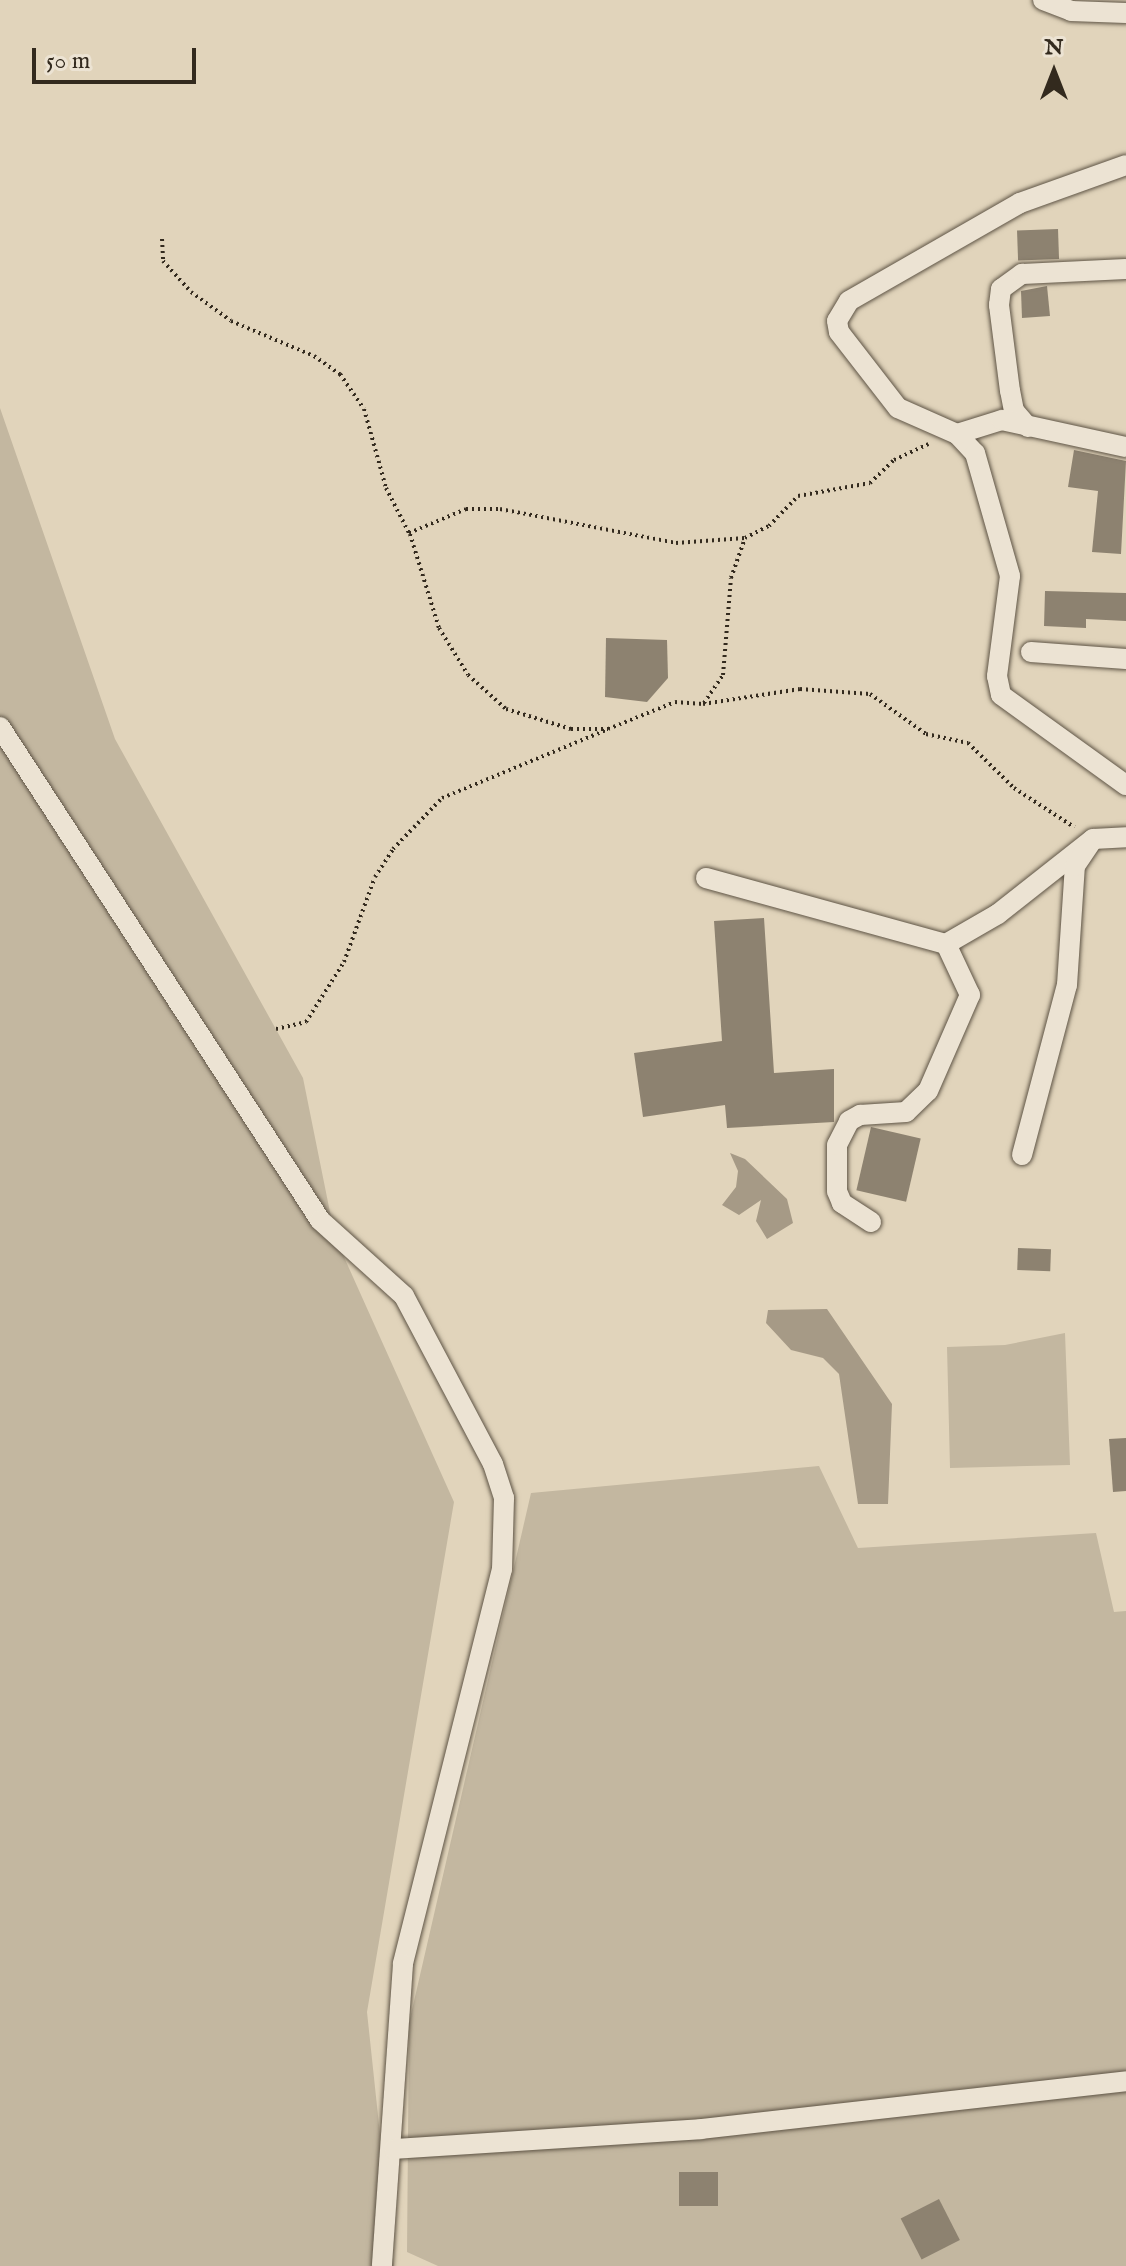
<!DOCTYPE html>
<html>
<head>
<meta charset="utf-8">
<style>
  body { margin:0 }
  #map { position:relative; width:1126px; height:2266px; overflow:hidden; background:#e1d4bb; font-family:"IM FELL English",serif }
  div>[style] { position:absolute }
  .green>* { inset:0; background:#c3b7a0 }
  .water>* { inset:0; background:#a69a86 }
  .building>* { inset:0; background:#8d8270; transform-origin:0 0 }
  .path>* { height:4px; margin-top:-2px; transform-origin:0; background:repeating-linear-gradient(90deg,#332a1e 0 2px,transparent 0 6px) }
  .roads { filter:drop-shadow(0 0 2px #5e5445) drop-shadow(0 0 2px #5e5445) }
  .street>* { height:20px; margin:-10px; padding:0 10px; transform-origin:10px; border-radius:10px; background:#ece3d3 }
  span { translate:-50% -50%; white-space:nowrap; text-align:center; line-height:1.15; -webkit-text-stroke:7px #ece3d3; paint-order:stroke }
  .north { position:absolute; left:1014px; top:32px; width:80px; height:80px; -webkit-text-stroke:6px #ece3d3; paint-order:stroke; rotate:0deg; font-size:22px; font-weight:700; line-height:32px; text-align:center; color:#332a1e }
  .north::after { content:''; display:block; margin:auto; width:28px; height:36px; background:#332a1e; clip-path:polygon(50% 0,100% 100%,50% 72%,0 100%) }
  .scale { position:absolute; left:32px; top:48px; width:164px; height:36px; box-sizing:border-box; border:4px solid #332a1e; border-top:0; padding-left:10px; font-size:24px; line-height:28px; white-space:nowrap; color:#332a1e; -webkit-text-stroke:6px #ece3d3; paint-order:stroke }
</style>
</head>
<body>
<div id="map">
  <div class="green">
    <i style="clip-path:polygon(0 408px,115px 739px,303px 1078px,335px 1237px,454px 1502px,367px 2012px,394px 2266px,0 2266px)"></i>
    <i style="clip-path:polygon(1065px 1333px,1070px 1465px,950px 1468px,947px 1347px,1005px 1345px)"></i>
    <i style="clip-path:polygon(819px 1466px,858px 1548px,1096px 1533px,1114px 1612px,1126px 1611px,1126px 2266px,438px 2266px,407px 2252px,409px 2023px,531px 1493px)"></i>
  </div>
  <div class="water">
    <i style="clip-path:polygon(730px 1153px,745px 1159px,787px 1199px,793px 1223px,767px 1239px,756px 1221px,761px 1200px,739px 1215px,722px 1205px,736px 1187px,738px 1171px)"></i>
    <i style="clip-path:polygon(827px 1309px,892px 1404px,888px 1504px,858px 1504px,839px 1374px,823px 1358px,791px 1350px,766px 1323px,768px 1310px)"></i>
  </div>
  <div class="building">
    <i style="left:1058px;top:229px;width:30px;height:41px;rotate:88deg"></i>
    <i style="clip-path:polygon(1047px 286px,1050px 316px,1022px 318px,1021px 291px)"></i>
    <i style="clip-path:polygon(1074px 450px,1126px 461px,1121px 554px,1092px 552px,1098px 491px,1068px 487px)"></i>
    <i style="clip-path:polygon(1045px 591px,1126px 593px,1126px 621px,1086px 619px,1086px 628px,1044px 626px)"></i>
    <i style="clip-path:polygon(606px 638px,667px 640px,668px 678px,647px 702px,605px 697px)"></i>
    <i style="clip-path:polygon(764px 918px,774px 1073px,834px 1069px,834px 1122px,727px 1128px,725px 1105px,643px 1117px,634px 1053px,722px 1041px,714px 921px)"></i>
    <i style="left:871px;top:1127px;width:51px;height:65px;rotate:13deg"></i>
    <i style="left:1018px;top:1248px;width:33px;height:22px;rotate:2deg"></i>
    <i style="clip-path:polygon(1126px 1438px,1126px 1491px,1113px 1492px,1109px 1439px)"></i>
    <i style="left:679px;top:2172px;width:39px;height:34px"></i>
    <i style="left:939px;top:2199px;width:46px;height:43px;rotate:63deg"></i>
  </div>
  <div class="path">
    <i style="left:162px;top:239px;width:22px;rotate:87deg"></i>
    <i style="left:163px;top:261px;width:42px;rotate:47.9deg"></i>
    <i style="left:191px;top:292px;width:49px;rotate:35.9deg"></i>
    <i style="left:231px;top:321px;width:90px;rotate:22.9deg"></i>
    <i style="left:314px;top:356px;width:32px;rotate:35deg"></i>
    <i style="left:340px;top:374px;width:42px;rotate:55.6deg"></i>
    <i style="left:364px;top:409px;width:82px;rotate:74.4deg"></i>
    <i style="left:386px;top:488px;width:51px;rotate:62.9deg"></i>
    <i style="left:409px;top:533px;width:62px;rotate:-22.8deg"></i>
    <i style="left:466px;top:509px;width:34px"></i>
    <i style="left:500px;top:509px;width:179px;rotate:10.9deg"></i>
    <i style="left:676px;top:543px;width:69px;rotate:-4.1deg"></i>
    <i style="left:745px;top:538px;width:27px;rotate:-27deg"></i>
    <i style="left:769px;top:526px;width:42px;rotate:-46deg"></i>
    <i style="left:798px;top:496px;width:73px;rotate:-10.2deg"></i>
    <i style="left:870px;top:483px;width:33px;rotate:-44deg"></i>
    <i style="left:894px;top:460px;width:38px;rotate:-25deg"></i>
    <i style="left:410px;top:534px;width:98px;rotate:72.9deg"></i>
    <i style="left:439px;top:628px;width:55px;rotate:58.3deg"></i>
    <i style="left:468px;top:675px;width:51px;rotate:41.8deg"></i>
    <i style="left:506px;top:709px;width:68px;rotate:17.1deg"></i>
    <i style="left:571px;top:729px;width:37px"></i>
    <i style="left:608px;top:729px;width:72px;rotate:-21.9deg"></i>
    <i style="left:675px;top:702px;width:28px;rotate:4deg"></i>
    <i style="left:703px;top:704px;width:98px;rotate:-8.8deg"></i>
    <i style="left:800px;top:689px;width:70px;rotate:4.1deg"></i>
    <i style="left:870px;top:694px;width:69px;rotate:35.5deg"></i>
    <i style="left:926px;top:734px;width:43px;rotate:12.1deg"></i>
    <i style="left:968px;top:743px;width:64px;rotate:44.4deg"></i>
    <i style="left:1014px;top:788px;width:72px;rotate:33deg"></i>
    <i style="left:704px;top:703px;width:34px;rotate:-56deg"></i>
    <i style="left:723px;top:675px;width:97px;rotate:-85.3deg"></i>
    <i style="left:731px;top:578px;width:42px;rotate:-70.7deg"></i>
    <i style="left:276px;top:1029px;width:31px;rotate:-13deg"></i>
    <i style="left:306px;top:1022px;width:71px;rotate:-57.7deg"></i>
    <i style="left:344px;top:962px;width:90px;rotate:-70deg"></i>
    <i style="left:375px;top:877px;width:33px;rotate:-57deg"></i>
    <i style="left:393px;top:849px;width:71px;rotate:-46.1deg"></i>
    <i style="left:442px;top:798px;width:178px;rotate:-22.5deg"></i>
  </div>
  <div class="roads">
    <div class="street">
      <i style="left:1043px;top:0;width:30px;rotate:21deg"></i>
      <i style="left:1071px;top:11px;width:55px;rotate:2.1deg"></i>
      <i style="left:1126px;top:165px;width:113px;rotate:160.3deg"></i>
      <i style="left:1020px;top:203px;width:197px;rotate:150.2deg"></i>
      <i style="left:849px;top:301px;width:23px;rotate:121deg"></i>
      <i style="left:837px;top:321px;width:11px;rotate:80deg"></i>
      <i style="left:839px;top:332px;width:96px;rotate:52.2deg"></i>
      <i style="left:898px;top:408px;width:64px;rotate:23.8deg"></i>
      <i style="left:957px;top:434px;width:26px;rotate:47deg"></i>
      <i style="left:975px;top:453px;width:128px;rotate:74.1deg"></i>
      <i style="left:1010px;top:576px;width:101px;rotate:97.4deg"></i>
      <i style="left:997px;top:676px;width:19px;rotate:78deg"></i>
      <i style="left:1001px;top:695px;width:154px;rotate:35.8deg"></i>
      <i style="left:1028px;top:427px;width:21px;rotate:-131deg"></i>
      <i style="left:1014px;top:411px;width:20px;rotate:-101deg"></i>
      <i style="left:1010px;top:391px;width:87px;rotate:-97.3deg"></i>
      <i style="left:999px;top:305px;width:16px;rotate:-83deg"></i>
      <i style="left:1001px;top:289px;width:26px;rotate:-36deg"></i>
      <i style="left:1022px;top:274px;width:104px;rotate:-2.8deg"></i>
      <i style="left:957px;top:434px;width:47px;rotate:-17.3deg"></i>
      <i style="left:1002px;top:420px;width:127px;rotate:12.3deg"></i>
      <i style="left:1031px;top:652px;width:95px;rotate:4.2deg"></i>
      <i style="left:0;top:727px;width:588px;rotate:57.01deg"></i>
      <i style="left:320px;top:1220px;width:113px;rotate:42.1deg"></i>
      <i style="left:404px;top:1296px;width:190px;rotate:62.1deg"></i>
      <i style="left:493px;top:1464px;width:36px;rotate:72deg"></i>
      <i style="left:504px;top:1498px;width:71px;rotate:91.6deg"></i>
      <i style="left:502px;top:1569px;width:407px;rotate:104.1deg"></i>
      <i style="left:403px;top:1964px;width:303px;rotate:94deg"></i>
      <i style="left:706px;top:878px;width:249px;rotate:15.4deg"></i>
      <i style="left:946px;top:944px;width:60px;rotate:-30deg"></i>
      <i style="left:998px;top:914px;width:121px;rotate:-38.3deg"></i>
      <i style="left:1022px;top:1155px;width:176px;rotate:-75.2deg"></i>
      <i style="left:1067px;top:985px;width:119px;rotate:-86.2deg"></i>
      <i style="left:1075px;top:866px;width:32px;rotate:-56deg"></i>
      <i style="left:1093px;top:839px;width:33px;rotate:-3deg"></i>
      <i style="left:871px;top:1222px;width:35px;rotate:-147deg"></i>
      <i style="left:842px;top:1203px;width:13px;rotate:-113deg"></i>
      <i style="left:837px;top:1191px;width:46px;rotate:-90deg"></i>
      <i style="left:837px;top:1145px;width:27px;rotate:-63deg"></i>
      <i style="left:849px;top:1121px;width:13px;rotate:-29deg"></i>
      <i style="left:860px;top:1115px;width:46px;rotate:-3.7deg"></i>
      <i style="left:906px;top:1112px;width:30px;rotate:-44deg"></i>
      <i style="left:928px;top:1091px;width:105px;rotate:-66.4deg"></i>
      <i style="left:970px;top:995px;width:56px;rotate:-115.2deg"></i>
      <i style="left:394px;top:2149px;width:308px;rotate:-3.7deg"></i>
      <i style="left:701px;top:2129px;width:428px;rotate:-6.4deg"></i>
    </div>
  </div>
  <div class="north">N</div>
  <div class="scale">50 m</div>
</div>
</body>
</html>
